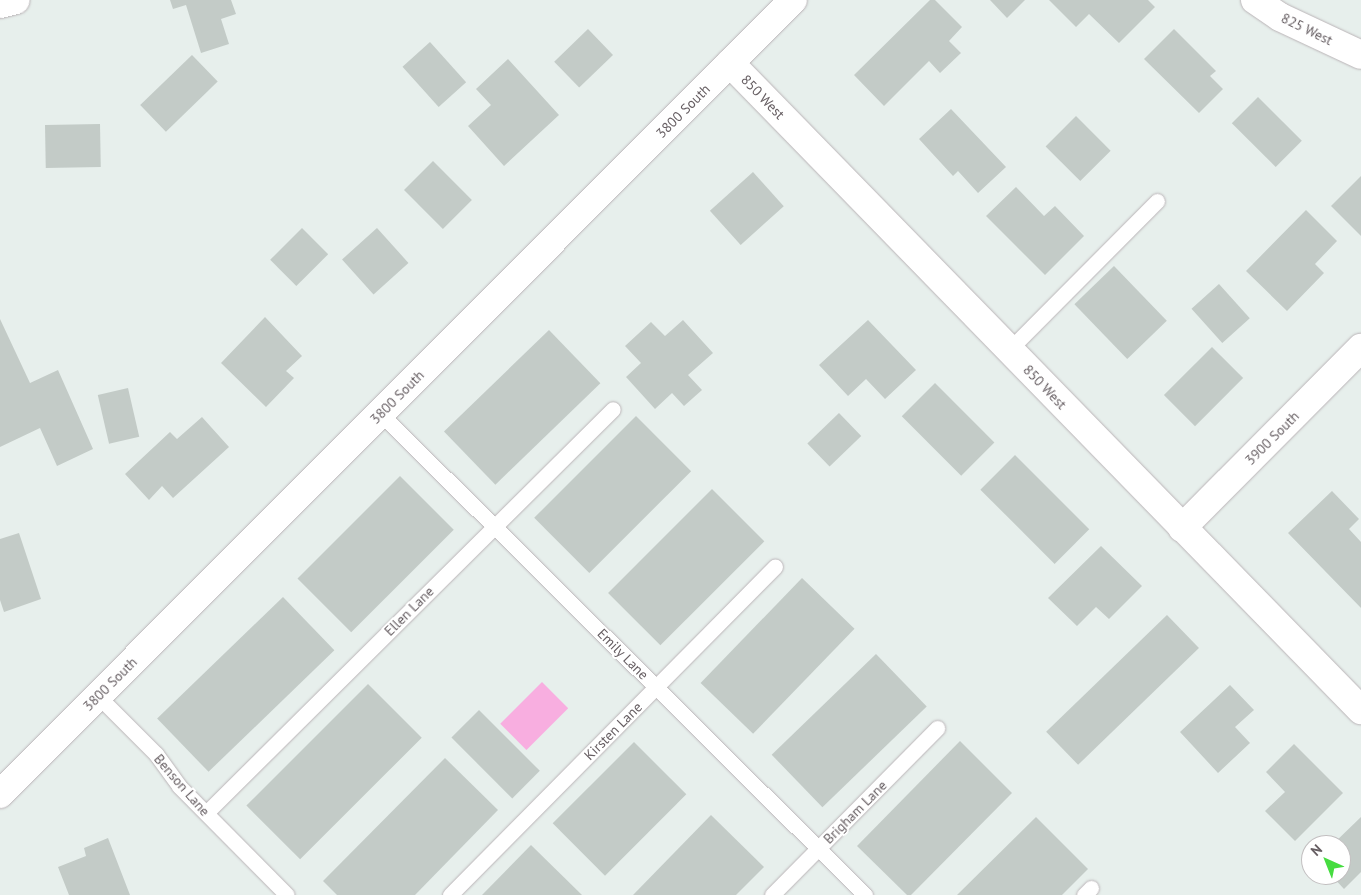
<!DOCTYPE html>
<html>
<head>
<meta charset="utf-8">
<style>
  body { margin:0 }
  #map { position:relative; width:1361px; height:895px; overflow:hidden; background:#e7efec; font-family:"PT Sans",sans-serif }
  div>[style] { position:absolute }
  .water>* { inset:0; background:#f8aee0; transform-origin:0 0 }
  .building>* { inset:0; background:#c3cbc7; transform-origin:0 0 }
  .roads { filter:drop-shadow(0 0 1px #bab4b7) drop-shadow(0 0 1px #bab4b7) }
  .lane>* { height:15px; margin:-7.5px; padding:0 7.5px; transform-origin:7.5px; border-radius:7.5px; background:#fff }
  .street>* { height:28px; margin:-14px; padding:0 14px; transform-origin:14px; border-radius:14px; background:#fff }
  .secondary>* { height:28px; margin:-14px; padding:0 14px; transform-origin:14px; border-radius:14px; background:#fff }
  span { translate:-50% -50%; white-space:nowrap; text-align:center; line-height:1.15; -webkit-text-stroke:4px #fff; paint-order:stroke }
  .street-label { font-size:14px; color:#665e62 }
  .north { position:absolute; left:1301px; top:835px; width:50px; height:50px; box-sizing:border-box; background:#fff; border:1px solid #c2bfc0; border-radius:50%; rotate:316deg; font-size:14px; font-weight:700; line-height:20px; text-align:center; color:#665e62 }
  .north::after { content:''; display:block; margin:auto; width:18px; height:22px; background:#46dc40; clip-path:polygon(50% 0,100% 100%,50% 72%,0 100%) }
</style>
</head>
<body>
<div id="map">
  <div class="water">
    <i style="left:542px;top:682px;width:37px;height:59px;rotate:45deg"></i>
  </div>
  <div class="building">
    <i style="clip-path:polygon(170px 0,231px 0,236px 14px,221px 19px,229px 44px,201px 53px,186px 5px,173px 9px)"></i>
    <i style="clip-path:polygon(930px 0,935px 0,962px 27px,949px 41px,961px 53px,940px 73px,929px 61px,884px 106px,854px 75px)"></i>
    <i style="clip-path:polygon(990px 0,1025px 0,1007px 18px)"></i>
    <i style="clip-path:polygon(1049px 0,1148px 0,1155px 7px,1119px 43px,1089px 14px,1076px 27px)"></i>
    <i style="left:588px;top:29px;width:36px;height:47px;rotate:46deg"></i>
    <i style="clip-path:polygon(1174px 29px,1216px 71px,1210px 76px,1223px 89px,1199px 113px,1144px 59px)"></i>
    <i style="left:430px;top:42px;width:54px;height:37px;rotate:48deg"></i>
    <i style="left:192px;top:55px;width:37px;height:72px;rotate:46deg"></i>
    <i style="clip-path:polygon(508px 59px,559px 115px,504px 166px,468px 126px,491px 105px,476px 89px)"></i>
    <i style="left:1258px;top:97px;width:62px;height:37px;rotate:45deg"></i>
    <i style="clip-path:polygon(951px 109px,1006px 167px,978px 193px,958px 171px,953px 176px,919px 139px)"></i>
    <i style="left:1076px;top:116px;width:49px;height:43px;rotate:45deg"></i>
    <i style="left:100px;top:124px;width:43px;height:55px;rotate:89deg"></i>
    <i style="left:433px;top:161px;width:55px;height:41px;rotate:45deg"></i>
    <i style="left:753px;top:172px;width:46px;height:58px;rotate:48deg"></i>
    <i style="clip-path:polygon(1361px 176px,1361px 236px,1331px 206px)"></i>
    <i style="clip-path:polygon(1016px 187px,1044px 216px,1055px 206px,1084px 236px,1045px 275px,986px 216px)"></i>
    <i style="clip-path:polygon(1306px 210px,1337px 241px,1315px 264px,1324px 273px,1287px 311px,1246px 271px)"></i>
    <i style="left:302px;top:228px;width:37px;height:45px;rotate:45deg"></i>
    <i style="left:377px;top:228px;width:47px;height:47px;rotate:48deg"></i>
    <i style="left:1114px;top:266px;width:76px;height:55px;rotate:46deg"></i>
    <i style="left:1219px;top:284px;width:46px;height:37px;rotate:48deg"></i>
    <i style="clip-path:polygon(265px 317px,302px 356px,286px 371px,294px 378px,266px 407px,221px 363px)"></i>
    <i style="clip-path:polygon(0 319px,30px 383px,58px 370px,93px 449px,57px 466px,40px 428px,0 447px)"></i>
    <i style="clip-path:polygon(683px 320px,713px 353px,688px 375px,702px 390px,684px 406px,672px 393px,655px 409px,626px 377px,641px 363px,625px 346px,651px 322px,665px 336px)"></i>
    <i style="clip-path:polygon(868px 320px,916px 370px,885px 399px,866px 379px,848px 396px,819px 365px)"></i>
    <i style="left:549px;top:330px;width:74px;height:146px;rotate:46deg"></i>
    <i style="left:1212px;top:347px;width:44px;height:68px;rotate:45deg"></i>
    <i style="left:935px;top:383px;width:84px;height:47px;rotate:45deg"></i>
    <i style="left:128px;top:388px;width:50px;height:31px;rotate:77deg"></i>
    <i style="left:839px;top:413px;width:32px;height:44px;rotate:46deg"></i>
    <i style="left:636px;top:416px;width:78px;height:144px;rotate:45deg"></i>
    <i style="clip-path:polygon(202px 417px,229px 447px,173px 498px,162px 486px,149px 500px,125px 474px,170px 432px,177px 439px)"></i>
    <i style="left:1015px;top:455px;width:105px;height:49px;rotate:45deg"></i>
    <i style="left:400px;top:476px;width:76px;height:145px;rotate:45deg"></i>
    <i style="left:712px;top:489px;width:74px;height:147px;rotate:45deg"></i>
    <i style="clip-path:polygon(1332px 491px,1359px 519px,1349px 529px,1361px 542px,1361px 608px,1288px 533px)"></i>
    <i style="clip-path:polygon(19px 533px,41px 599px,4px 612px,0 600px,0 539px)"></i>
    <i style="clip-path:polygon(1101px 546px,1142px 586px,1109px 619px,1096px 607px,1077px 626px,1048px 598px)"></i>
    <i style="left:802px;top:578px;width:73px;height:146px;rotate:44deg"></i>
    <i style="left:283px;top:597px;width:74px;height:175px;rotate:46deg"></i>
    <i style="left:1167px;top:615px;width:46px;height:168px;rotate:46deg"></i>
    <i style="left:876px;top:654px;width:73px;height:145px;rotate:46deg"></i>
    <i style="left:368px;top:684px;width:76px;height:172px;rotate:45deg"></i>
    <i style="clip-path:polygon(1230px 685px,1254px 710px,1235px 727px,1250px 743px,1218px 773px,1180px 732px)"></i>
    <i style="left:479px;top:710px;width:86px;height:39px;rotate:45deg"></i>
    <i style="clip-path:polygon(960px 741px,1012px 793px,911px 895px,907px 895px,857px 846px)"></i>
    <i style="left:634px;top:742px;width:74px;height:115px;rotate:45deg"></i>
    <i style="clip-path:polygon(1294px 744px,1343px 793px,1295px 841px,1265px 811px,1285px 792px,1266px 772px)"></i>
    <i style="clip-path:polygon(445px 758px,498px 810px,415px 895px,337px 895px,323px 881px)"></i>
    <i style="clip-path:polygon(711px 815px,764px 867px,736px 895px,633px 895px)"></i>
    <i style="clip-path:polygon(1036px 817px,1088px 869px,1062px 895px,957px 895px)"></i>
    <i style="clip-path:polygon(1361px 817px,1361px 872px,1344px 889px,1331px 875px,1341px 875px,1341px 845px,1332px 845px)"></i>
    <i style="clip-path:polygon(108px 838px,130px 895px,69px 895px,58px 867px,86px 856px,84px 848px)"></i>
    <i style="clip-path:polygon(531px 845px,582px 895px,482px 895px)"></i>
  </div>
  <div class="roads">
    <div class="lane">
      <i style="left:1009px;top:350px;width:210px;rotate:-45.2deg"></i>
      <i style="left:380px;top:413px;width:684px;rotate:44.82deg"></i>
      <i style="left:98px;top:696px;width:82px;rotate:45deg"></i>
      <i style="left:156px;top:754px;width:39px;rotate:54deg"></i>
      <i style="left:179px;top:786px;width:153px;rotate:45.3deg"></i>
      <i style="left:206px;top:813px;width:573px;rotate:-44.79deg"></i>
      <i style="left:450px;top:895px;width:462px;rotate:-45.3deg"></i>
      <i style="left:772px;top:895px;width:235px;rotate:-45.3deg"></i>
      <i style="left:1084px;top:895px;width:10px;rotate:-45deg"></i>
    </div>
    <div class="street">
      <i style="left:1255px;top:0;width:30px;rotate:34deg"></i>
      <i style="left:1280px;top:17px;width:89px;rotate:25.1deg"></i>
      <i style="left:0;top:4px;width:16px;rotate:-14deg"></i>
      <i style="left:730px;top:63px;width:904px;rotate:45.72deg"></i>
      <i style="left:1182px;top:528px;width:254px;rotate:-45.2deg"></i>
    </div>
    <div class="secondary">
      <i style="left:0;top:794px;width:1122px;rotate:-45.04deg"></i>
    </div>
  </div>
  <div class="street-label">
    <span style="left:1307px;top:29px;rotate:26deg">825 West</span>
    <span style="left:763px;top:97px;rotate:46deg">850 West</span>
    <span style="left:683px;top:111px;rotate:-45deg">3800 South</span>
    <span style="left:1045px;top:387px;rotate:46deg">850 West</span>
    <span style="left:397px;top:397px;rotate:-45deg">3800 South</span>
    <span style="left:1272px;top:438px;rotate:-45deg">3900 South</span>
    <span style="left:409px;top:611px;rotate:-45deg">Ellen Lane</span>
    <span style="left:623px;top:654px;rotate:45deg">Emily Lane</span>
    <span style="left:110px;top:684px;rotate:-45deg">3800 South</span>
    <span style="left:613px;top:731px;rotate:-45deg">Kirsten Lane</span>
    <span style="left:182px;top:785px;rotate:49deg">Benson Lane</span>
    <span style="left:855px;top:812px;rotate:-45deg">Brigham Lane</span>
  </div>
  <div class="north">N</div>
</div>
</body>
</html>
